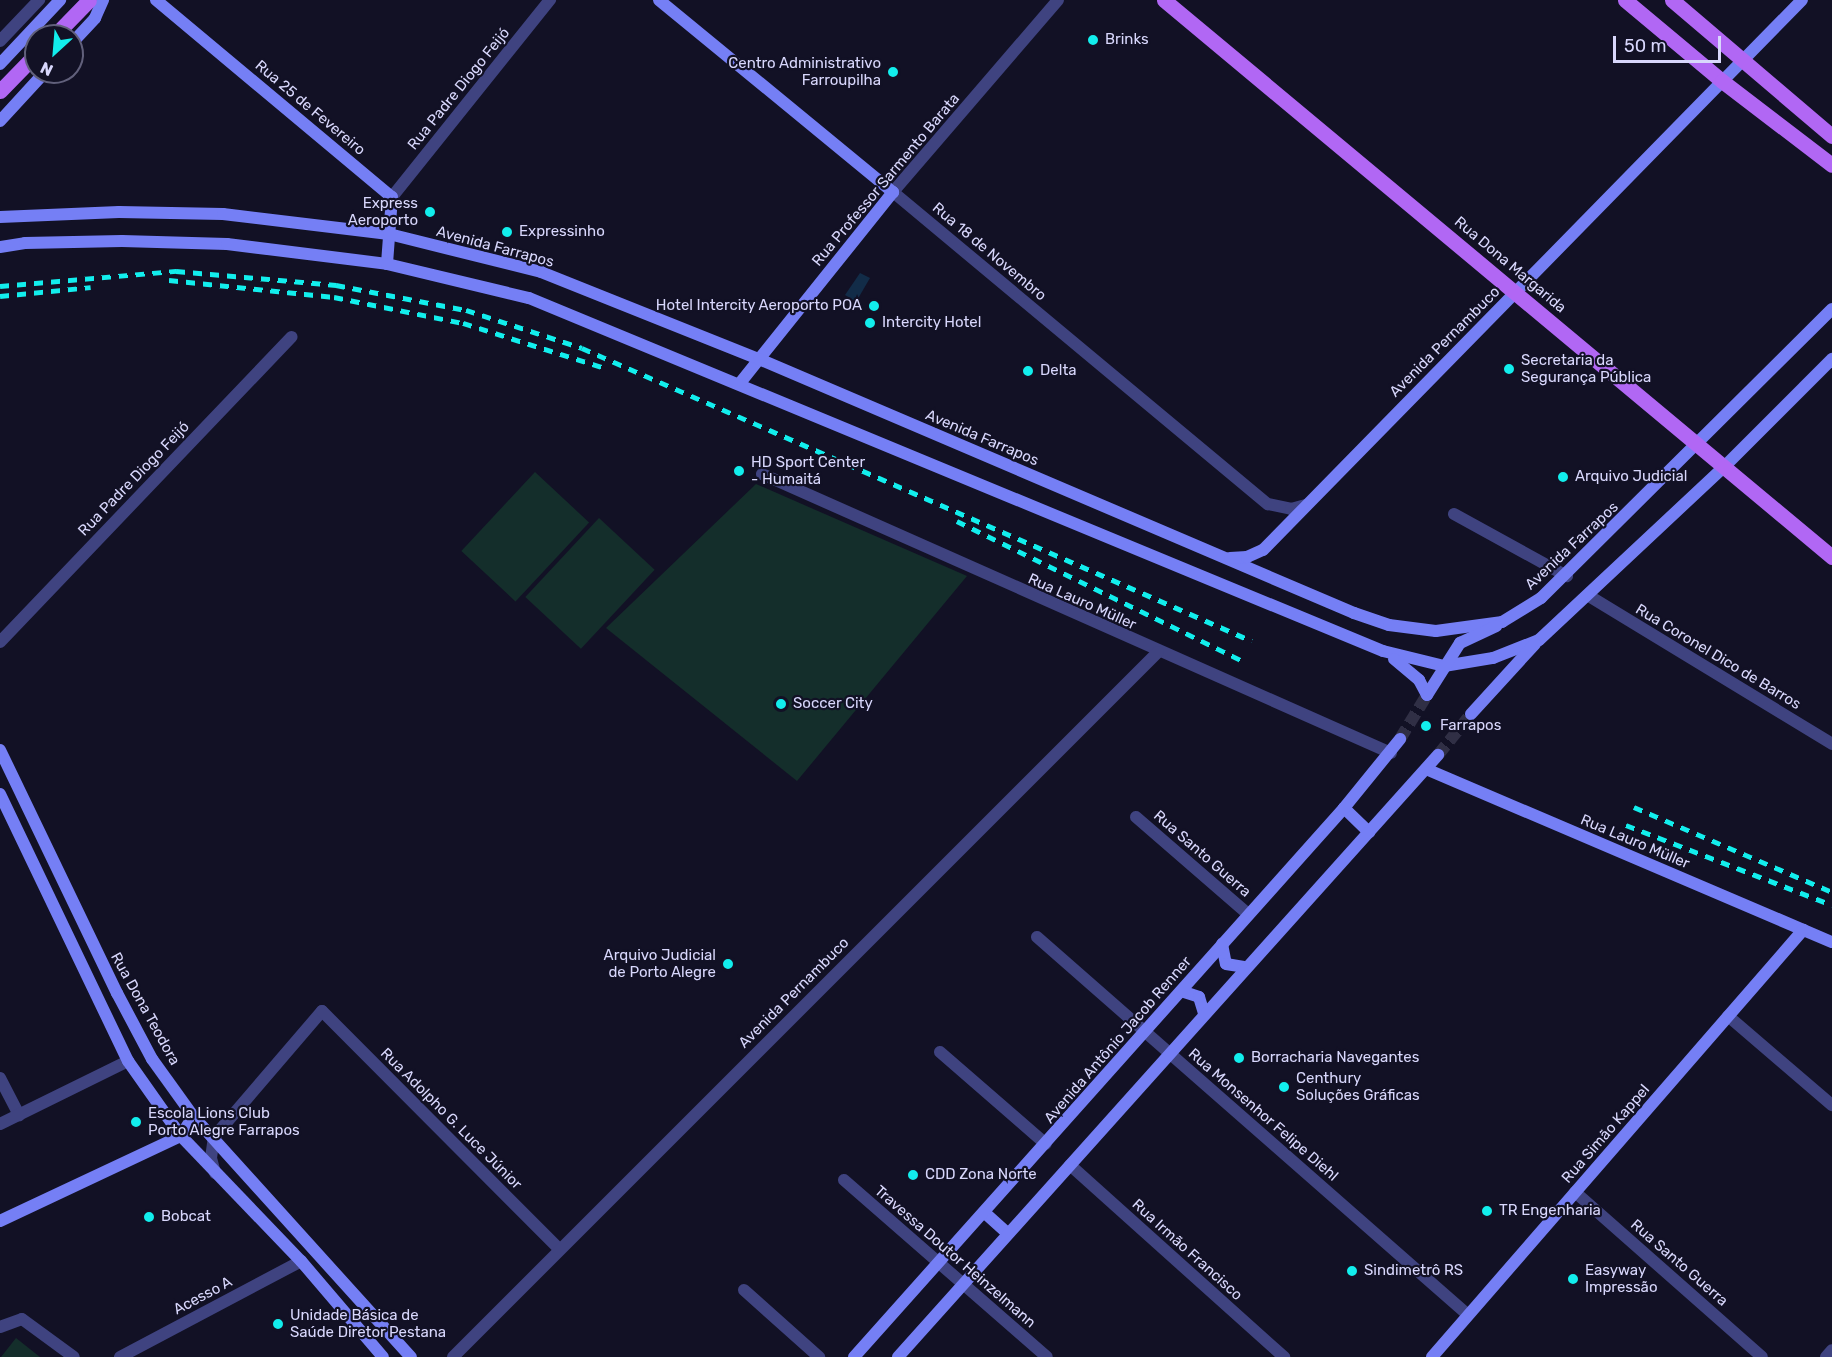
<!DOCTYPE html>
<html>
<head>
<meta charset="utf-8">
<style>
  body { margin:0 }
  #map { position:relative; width:1832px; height:1357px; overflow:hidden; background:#121125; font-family:Rubik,sans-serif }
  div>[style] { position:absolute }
  .green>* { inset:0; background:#142e2b; transform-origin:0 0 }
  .water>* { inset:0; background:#122c48 }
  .secondary-tunnel>* { height:12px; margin-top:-6px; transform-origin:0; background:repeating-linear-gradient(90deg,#302f45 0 12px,transparent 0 18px) }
  .street>* { height:12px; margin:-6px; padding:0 6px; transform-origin:6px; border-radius:6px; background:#3f4380 }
  .secondary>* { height:12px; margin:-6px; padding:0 6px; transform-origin:6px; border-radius:6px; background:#757ff5 }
  .primary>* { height:15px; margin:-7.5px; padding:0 7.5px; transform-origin:7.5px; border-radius:7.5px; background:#b167f4 }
  .rail>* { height:4.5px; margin-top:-2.25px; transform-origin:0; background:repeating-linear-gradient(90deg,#12eeed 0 9px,transparent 0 17px) }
  .dots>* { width:16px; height:16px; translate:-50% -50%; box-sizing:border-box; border:3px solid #121125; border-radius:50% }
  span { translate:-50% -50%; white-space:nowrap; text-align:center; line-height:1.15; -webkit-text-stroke:4.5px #121125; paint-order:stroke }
  .poi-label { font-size:15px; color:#d8d7fc }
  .left { translate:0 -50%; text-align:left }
  .right { translate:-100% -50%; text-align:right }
  .street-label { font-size:15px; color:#d8d7fc }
  .north { position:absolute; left:24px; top:24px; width:60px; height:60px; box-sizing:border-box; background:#121125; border:2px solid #61607b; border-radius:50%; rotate:206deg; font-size:16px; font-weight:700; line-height:24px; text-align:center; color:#d8d7fc }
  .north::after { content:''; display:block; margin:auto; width:21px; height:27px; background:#12eeed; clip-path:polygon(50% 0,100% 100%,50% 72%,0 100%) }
  .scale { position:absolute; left:1613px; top:36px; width:108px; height:27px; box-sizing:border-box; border:3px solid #d8d7fc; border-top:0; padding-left:8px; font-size:18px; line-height:21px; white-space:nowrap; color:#d8d7fc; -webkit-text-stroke:4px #121125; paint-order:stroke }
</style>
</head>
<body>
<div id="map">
  <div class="green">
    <i style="left:535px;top:472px;width:74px;height:108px;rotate:43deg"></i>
    <i style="clip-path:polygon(756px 484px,967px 576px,797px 781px,606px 628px)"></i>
    <i style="left:599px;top:518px;width:76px;height:108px;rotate:43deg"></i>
    <i style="clip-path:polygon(16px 1338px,40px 1357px,1px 1357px)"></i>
  </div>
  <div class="water">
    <i style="clip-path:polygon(860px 273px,870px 278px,856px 302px,845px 295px)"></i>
  </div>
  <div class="secondary-tunnel">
    <i style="left:1400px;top:739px;width:52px;rotate:-58.5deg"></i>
    <i style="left:1438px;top:755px;width:53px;rotate:-51.2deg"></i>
  </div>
  <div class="street">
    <i style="left:1058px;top:0;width:253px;rotate:130.7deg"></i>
    <i style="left:893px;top:192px;width:488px;rotate:39.8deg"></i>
    <i style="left:1268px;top:504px;width:24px;rotate:12deg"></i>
    <i style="left:1291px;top:509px;width:16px;rotate:-15deg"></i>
    <i style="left:0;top:41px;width:57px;rotate:-46.4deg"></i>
    <i style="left:392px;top:197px;width:253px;rotate:-51.3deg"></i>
    <i style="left:762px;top:474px;width:688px;rotate:23.92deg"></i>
    <i style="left:1454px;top:514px;width:129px;rotate:28.8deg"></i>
    <i style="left:1589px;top:596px;width:285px;rotate:31.3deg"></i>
    <i style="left:0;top:642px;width:422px;rotate:-46.3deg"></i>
    <i style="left:1136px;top:817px;width:148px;rotate:40.9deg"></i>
    <i style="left:1037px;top:937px;width:573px;rotate:41.25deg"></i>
    <i style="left:1728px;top:1016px;width:137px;rotate:40.6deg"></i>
    <i style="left:940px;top:1052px;width:140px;rotate:41deg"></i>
    <i style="left:0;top:1078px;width:42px;rotate:62.8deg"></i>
    <i style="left:0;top:1124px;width:143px;rotate:-26.2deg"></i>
    <i style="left:1070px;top:1165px;width:288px;rotate:41.9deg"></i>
    <i style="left:215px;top:1173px;width:16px;rotate:-105deg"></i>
    <i style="left:211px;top:1158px;width:21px;rotate:-82deg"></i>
    <i style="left:214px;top:1137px;width:166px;rotate:-49.4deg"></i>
    <i style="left:322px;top:1011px;width:336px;rotate:45.1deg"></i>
    <i style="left:844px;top:1180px;width:269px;rotate:41.1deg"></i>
    <i style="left:1575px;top:1192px;width:249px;rotate:41.4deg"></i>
    <i style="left:744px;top:1290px;width:101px;rotate:41.8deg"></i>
    <i style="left:0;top:1327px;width:23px;rotate:-20deg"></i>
    <i style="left:22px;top:1319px;width:64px;rotate:36.2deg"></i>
    <i style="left:120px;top:1357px;width:205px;rotate:-27.9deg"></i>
    <i style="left:453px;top:1357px;width:997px;rotate:-45deg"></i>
    <i style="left:1826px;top:1357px;width:9px;rotate:-49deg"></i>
  </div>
  <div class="secondary">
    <i style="left:156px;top:0;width:307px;rotate:39.9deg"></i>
    <i style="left:392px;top:197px;width:67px;rotate:94.3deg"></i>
    <i style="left:659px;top:0;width:303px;rotate:39.4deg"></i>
    <i style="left:893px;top:192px;width:243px;rotate:128.7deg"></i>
    <i style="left:72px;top:43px;width:34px;rotate:-47deg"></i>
    <i style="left:95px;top:18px;width:20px;rotate:-66deg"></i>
    <i style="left:0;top:64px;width:88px;rotate:-46.8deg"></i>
    <i style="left:0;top:121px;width:67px;rotate:-47.4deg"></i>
    <i style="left:0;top:217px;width:119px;rotate:-2.4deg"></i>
    <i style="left:119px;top:212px;width:104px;rotate:1.1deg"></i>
    <i style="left:223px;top:214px;width:167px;rotate:6.9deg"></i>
    <i style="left:389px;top:234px;width:157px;rotate:14deg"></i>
    <i style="left:541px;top:272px;width:235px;rotate:21.8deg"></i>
    <i style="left:759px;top:359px;width:647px;rotate:23.12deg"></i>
    <i style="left:1354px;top:613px;width:37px;rotate:19deg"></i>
    <i style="left:1389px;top:625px;width:47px;rotate:7.3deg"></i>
    <i style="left:1436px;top:631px;width:67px;rotate:-7.8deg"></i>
    <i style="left:1502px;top:622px;width:46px;rotate:-31.6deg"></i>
    <i style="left:1541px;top:598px;width:410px;rotate:-44.8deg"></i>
    <i style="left:0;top:247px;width:25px;rotate:-9deg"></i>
    <i style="left:25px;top:243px;width:97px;rotate:-1.2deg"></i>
    <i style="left:122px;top:241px;width:105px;rotate:1.6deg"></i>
    <i style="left:227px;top:244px;width:161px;rotate:7.1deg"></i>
    <i style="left:387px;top:264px;width:146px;rotate:13.5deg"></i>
    <i style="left:529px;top:298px;width:924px;rotate:22.46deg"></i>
    <i style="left:1383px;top:651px;width:63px;rotate:13.8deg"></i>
    <i style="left:1444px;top:666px;width:50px;rotate:-9.3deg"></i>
    <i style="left:1493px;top:658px;width:49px;rotate:-21.4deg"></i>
    <i style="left:1539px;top:640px;width:253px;rotate:-43.1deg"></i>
    <i style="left:1724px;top:467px;width:153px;rotate:-45deg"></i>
    <i style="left:1230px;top:558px;width:17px;rotate:-3deg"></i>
    <i style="left:1247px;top:557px;width:17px;rotate:-24deg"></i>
    <i style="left:1263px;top:550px;width:770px;rotate:-45.58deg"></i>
    <i style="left:1394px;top:659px;width:33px;rotate:40deg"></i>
    <i style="left:1419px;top:680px;width:17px;rotate:62deg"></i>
    <i style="left:1427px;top:695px;width:62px;rotate:-57.6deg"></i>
    <i style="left:1460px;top:643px;width:40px;rotate:-25deg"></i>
    <i style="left:1471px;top:714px;width:95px;rotate:-47.6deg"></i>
    <i style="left:0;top:750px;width:270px;rotate:64.3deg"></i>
    <i style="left:117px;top:993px;width:75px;rotate:62.1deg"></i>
    <i style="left:152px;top:1059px;width:70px;rotate:54.3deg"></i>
    <i style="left:193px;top:1116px;width:325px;rotate:47.9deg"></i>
    <i style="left:1426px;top:769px;width:441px;rotate:23.1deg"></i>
    <i style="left:0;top:794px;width:296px;rotate:64.4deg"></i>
    <i style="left:128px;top:1061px;width:92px;rotate:54.8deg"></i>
    <i style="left:181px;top:1136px;width:173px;rotate:46.2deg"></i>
    <i style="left:301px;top:1261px;width:126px;rotate:49.5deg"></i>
    <i style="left:1344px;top:808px;width:35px;rotate:44deg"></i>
    <i style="left:1222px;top:944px;width:20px;rotate:79deg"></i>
    <i style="left:1226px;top:964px;width:18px;rotate:9deg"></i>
    <i style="left:1181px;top:991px;width:19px;rotate:18deg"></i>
    <i style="left:1199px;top:997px;width:17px;rotate:73deg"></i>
    <i style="left:985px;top:1213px;width:31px;rotate:42deg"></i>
    <i style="left:0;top:1221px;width:200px;rotate:-25.2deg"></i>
    <i style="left:181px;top:1136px;width:23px;rotate:-59deg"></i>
    <i style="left:854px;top:1357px;width:736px;rotate:-48.25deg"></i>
    <i style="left:1344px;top:808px;width:89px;rotate:-50.9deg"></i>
    <i style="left:898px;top:1357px;width:809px;rotate:-48.11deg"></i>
    <i style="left:1432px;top:1357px;width:566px;rotate:-49.01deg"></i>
  </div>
  <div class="primary">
    <i style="left:1164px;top:0;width:870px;rotate:39.82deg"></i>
    <i style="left:1625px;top:0;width:126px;rotate:39.9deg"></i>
    <i style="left:1722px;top:81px;width:138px;rotate:37.4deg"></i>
    <i style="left:1672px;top:0;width:210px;rotate:40.4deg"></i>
    <i style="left:54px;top:36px;width:50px;rotate:-45.8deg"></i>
    <i style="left:0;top:91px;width:52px;rotate:-45.8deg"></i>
  </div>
  <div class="rail">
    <i style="left:169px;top:280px;width:166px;rotate:5.9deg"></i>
    <i style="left:334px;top:297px;width:132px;rotate:11.4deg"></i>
    <i style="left:463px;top:323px;width:152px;rotate:17.6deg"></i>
    <i style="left:0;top:286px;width:177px;rotate:-4.9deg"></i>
    <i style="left:176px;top:271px;width:161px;rotate:5deg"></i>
    <i style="left:336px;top:285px;width:132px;rotate:10.9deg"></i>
    <i style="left:466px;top:310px;width:122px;rotate:18.1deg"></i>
    <i style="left:582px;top:348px;width:731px;rotate:23.62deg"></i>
    <i style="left:0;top:296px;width:91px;rotate:-5.6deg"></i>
    <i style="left:957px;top:521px;width:318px;rotate:26.1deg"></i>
    <i style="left:1634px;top:807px;width:215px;rotate:23.2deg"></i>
    <i style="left:1626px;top:825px;width:221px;rotate:21.2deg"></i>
  </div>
  <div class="dots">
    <i style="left:1093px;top:40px;background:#12eeed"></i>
    <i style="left:893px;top:72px;background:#12eeed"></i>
    <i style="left:430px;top:212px;background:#12eeed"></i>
    <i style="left:507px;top:232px;background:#12eeed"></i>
    <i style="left:874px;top:306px;background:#12eeed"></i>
    <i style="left:870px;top:323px;background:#12eeed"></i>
    <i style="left:1509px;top:369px;background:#12eeed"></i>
    <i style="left:1028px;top:371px;background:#12eeed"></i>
    <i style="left:739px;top:471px;background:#12eeed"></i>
    <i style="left:1563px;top:477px;background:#12eeed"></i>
    <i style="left:781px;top:704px;background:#12eeed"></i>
    <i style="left:1426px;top:726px;background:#12eeed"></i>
    <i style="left:728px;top:964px;background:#12eeed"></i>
    <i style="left:1239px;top:1058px;background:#12eeed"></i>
    <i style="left:1284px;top:1087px;background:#12eeed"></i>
    <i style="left:136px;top:1122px;background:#12eeed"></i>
    <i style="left:913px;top:1175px;background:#12eeed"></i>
    <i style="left:1487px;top:1211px;background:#12eeed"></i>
    <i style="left:149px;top:1217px;background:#12eeed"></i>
    <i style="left:1352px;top:1271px;background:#12eeed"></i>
    <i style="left:1573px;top:1279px;background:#12eeed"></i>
    <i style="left:278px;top:1324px;background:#12eeed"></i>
  </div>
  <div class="poi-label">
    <span class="left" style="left:1105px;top:40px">Brinks</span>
    <span class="right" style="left:881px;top:72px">Centro Administrativo<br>Farroupilha</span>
    <span class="right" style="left:418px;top:212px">Express<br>Aeroporto</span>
    <span class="left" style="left:519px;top:232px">Expressinho</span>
    <span class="right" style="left:862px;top:306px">Hotel Intercity Aeroporto POA</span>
    <span class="left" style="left:882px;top:323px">Intercity Hotel</span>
    <span class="left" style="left:1521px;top:369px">Secretaria da<br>Segurança Pública</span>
    <span class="left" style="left:1040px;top:371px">Delta</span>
    <span class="left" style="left:751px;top:471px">HD Sport Center<br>- Humaitá</span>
    <span class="left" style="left:1575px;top:477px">Arquivo Judicial</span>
    <span class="left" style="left:793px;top:704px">Soccer City</span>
    <span class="left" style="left:1440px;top:726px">Farrapos</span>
    <span class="right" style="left:716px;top:964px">Arquivo Judicial<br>de Porto Alegre</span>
    <span class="left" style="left:1251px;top:1058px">Borracharia Navegantes</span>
    <span class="left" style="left:1296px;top:1087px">Centhury<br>Soluções Gráficas</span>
    <span class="left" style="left:148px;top:1122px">Escola Lions Club<br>Porto Alegre Farrapos</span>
    <span class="left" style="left:925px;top:1175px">CDD Zona Norte</span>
    <span class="left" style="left:1499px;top:1211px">TR Engenharia</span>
    <span class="left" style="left:161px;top:1217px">Bobcat</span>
    <span class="left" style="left:1585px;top:1279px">Easyway<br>Impressão</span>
    <span class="left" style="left:1364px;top:1271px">Sindimetrô RS</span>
    <span class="left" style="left:290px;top:1324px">Unidade Básica de<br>Saúde Diretor Pestana</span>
  </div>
  <div class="street-label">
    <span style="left:459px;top:89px;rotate:-51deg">Rua Padre Diogo Feijó</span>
    <span style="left:310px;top:108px;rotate:40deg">Rua 25 de Fevereiro</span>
    <span style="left:886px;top:180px;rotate:-50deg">Rua Professor Sarmento Barata</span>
    <span style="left:495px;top:247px;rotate:15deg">Avenida Farrapos</span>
    <span style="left:989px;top:252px;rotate:40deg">Rua 18 de Novembro</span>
    <span style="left:1510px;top:265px;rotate:40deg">Rua Dona Margarida</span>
    <span style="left:1445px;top:342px;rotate:-45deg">Avenida Pernambuco</span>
    <span style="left:982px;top:438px;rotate:23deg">Avenida Farrapos</span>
    <span style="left:134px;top:479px;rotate:-46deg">Rua Padre Diogo Feijó</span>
    <span style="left:1572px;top:546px;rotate:-43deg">Avenida Farrapos</span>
    <span style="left:1082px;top:602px;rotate:24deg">Rua Lauro Müller</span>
    <span style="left:1718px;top:657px;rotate:31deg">Rua Coronel Dico de Barros</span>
    <span style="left:1635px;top:842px;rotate:23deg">Rua Lauro Müller</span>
    <span style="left:1202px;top:854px;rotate:41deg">Rua Santo Guerra</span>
    <span style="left:794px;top:993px;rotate:-45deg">Avenida Pernambuco</span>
    <span style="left:145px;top:1009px;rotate:61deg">Rua Dona Teodora</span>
    <span style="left:1118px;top:1040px;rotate:-49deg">Avenida Antônio Jacob Renner</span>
    <span style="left:1263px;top:1115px;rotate:41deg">Rua Monsenhor Felipe Diehl</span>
    <span style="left:451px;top:1119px;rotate:45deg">Rua Adolpho G. Luce Júnior</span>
    <span style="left:1606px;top:1134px;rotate:-49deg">Rua Simão Kappel</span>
    <span style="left:1187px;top:1250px;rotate:42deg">Rua Irmão Francisco</span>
    <span style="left:955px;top:1257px;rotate:41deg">Travessa Doutor Heinzelmann</span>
    <span style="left:1679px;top:1263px;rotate:41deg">Rua Santo Guerra</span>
    <span style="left:203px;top:1296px;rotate:-28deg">Acesso A</span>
  </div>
  <div class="north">N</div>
  <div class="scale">50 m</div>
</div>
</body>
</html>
